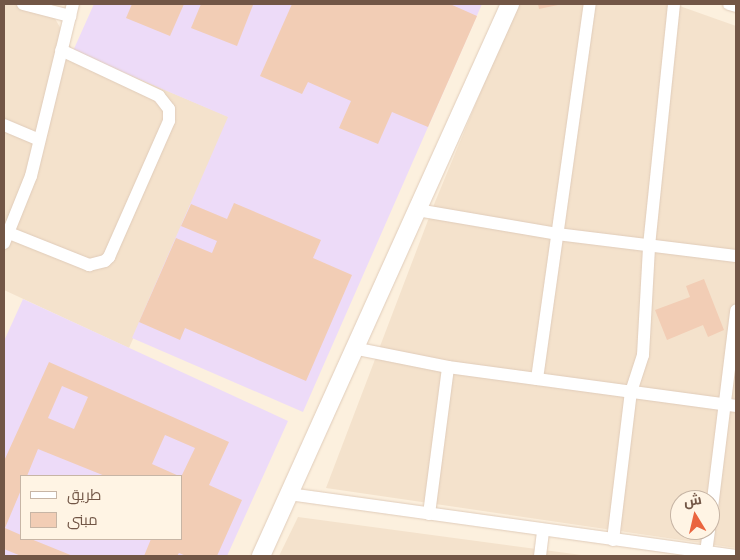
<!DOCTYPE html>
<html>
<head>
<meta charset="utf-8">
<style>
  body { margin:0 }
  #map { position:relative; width:740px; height:560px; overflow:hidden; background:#fcf0de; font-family:"Source Sans 3",Cairo,sans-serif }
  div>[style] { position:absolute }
  .residential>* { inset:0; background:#f4e2cc }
  .education>* { inset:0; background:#eddbf8 }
  .building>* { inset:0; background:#f2cdb5 }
  .roads { filter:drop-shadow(0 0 1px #e0ccba) drop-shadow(0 0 1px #e0ccba) }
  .street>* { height:12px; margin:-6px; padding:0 6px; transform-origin:6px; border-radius:6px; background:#fff }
  .secondary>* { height:18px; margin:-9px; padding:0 9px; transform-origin:9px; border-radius:9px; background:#fff }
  span { translate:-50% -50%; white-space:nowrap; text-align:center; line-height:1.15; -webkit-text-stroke:4px #fff4e4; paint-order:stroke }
  .frame { position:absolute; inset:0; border:5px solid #725646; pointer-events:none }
  .legend { position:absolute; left:20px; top:475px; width:162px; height:65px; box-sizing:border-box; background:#fff4e4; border:1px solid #c7b5a5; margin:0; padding:6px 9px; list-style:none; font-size:15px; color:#725646 }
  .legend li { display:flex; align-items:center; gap:10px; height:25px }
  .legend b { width:25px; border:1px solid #c7b5a5 }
  .north { position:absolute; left:670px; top:490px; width:50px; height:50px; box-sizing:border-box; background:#fff4e4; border:1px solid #c7b5a5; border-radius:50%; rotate:351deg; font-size:14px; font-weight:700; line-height:20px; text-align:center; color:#725646 }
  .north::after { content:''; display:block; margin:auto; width:18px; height:22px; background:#ea653f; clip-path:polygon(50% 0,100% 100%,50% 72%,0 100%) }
</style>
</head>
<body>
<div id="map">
  <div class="residential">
    <i style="clip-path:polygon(4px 4px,47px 4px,73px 51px,229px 117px,129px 348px,4px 290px)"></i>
    <i style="clip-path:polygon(evenodd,517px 4px,674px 4px,736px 26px,736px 548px,326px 488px,435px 202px,517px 4px,680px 500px,710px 500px,710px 530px,680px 530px,680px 500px)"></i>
    <i style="clip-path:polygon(298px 517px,589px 556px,279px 556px)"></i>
  </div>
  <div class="education">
    <i style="clip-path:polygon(94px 4px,482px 4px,303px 412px,132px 338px,228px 117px,73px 51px)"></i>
    <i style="clip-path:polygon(evenodd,23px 299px,288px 421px,227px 556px,4px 556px,4px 341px,23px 299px,21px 476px,181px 476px,181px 539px,21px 539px,21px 476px)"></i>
  </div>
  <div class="building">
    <i style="clip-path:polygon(132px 4px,184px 4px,170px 36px,126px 18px)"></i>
    <i style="clip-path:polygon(201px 4px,253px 5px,237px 46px,191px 28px)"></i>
    <i style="clip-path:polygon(292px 4px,450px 4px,477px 16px,428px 127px,392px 112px,378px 144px,339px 128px,351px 101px,308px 82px,302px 94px,260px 76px)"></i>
    <i style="clip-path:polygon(538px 4px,558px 4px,558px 5px,539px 9px)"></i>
    <i style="clip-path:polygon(234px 203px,321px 240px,313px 258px,352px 275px,306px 381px,185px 328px,180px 340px,139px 322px,176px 238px,212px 253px,217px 241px,181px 226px,191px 204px,227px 219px)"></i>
    <i style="clip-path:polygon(704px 279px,724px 330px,708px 337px,703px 325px,667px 340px,655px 310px,690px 297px,686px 286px)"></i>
    <i style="clip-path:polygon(evenodd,49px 362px,229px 442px,209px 485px,242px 500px,217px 556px,186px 556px,179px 553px,177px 556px,144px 556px,151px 539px,181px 539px,181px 477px,195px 448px,165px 435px,152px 464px,179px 476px,105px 476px,38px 449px,27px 476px,21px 476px,21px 490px,5px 528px,21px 535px,21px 539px,31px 539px,73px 556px,21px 556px,4px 549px,4px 461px,49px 362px,62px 386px,88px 397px,74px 429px,48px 418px,62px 386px)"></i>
  </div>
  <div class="roads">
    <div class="street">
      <i style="left:23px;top:4px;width:49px;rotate:14.3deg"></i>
      <i style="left:729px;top:4px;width:7px;rotate:16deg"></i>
      <i style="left:4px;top:125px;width:38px;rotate:23deg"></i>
      <i style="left:417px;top:210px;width:142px;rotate:9.7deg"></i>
      <i style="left:557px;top:234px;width:180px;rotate:7deg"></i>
      <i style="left:4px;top:231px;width:92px;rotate:21.8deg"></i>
      <i style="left:89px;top:265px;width:16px;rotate:-14deg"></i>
      <i style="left:105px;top:261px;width:6px;rotate:-45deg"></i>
      <i style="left:109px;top:257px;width:149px;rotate:-66.2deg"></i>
      <i style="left:169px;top:121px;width:12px;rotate:-90deg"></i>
      <i style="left:169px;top:109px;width:16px;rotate:-128deg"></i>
      <i style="left:159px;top:96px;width:108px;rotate:-154.9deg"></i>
      <i style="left:4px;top:243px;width:72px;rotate:-68.1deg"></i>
      <i style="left:31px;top:176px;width:177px;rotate:-76.3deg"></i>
      <i style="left:353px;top:348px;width:97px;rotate:11.3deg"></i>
      <i style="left:448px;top:367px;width:291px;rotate:7.7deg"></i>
      <i style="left:537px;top:379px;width:379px;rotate:-82deg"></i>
      <i style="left:289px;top:494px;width:451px;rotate:7.9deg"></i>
      <i style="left:429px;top:514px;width:148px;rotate:-82.6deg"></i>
      <i style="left:710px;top:524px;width:215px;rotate:-83deg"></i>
      <i style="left:613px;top:540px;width:149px;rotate:-83.1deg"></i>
      <i style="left:631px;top:392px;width:39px;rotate:-72deg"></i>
      <i style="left:643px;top:355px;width:109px;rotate:-86.8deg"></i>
      <i style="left:649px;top:246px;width:243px;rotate:-84.1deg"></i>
      <i style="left:706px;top:552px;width:22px;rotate:-82deg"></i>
      <i style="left:540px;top:556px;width:25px;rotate:-83deg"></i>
    </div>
    <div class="secondary">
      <i style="left:261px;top:556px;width:606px;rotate:-65.72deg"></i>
    </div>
  </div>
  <div class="frame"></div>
  <ul class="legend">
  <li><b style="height:6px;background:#fff"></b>طريق</li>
  <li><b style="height:14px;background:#f2cdb5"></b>مبنى</li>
  </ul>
  <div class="north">ش</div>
</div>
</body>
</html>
